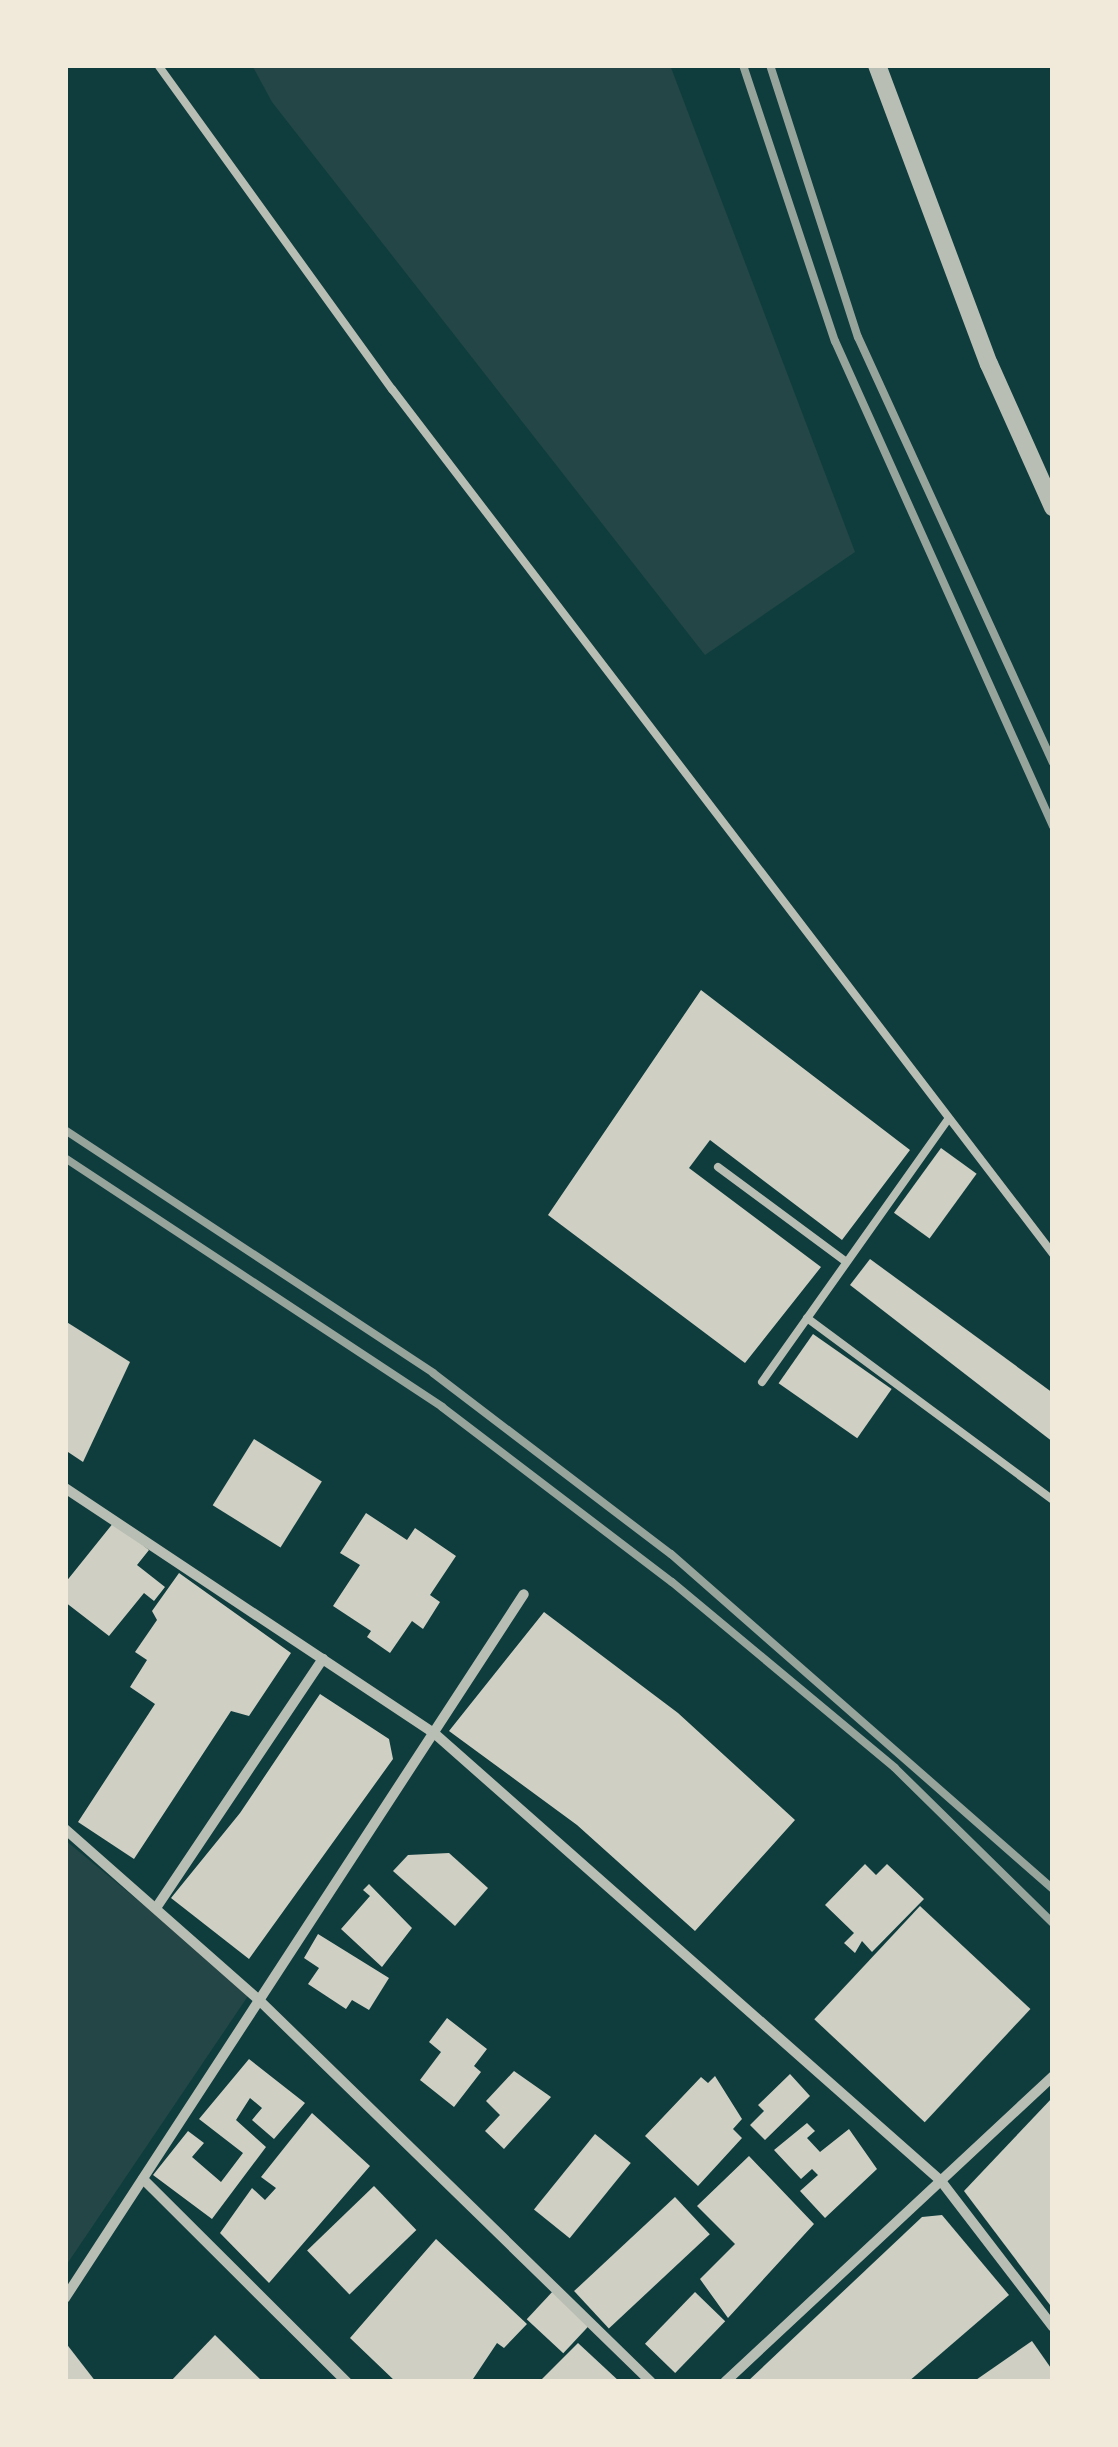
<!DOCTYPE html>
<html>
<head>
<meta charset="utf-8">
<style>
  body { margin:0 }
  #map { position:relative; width:1118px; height:2447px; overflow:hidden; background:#0f3d3e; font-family:"Archivo Narrow",sans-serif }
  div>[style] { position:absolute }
  .green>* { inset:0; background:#244646 }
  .building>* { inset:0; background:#cfcfc3; transform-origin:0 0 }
  .service>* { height:8px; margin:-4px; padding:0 4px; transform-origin:4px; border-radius:4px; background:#b8beb3 }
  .minor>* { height:10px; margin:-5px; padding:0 5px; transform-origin:5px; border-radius:5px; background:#b8beb3 }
  .tertiary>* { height:18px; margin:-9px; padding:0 9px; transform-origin:9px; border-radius:9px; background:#b8beb3 }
  .rail>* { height:8px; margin:-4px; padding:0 4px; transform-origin:4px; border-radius:4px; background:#97a49c }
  span { translate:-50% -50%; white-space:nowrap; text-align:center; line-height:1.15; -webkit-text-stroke:8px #f1e9da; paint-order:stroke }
  .frame { position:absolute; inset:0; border:68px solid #f1e9da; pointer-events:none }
</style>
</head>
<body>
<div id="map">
  <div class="green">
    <i style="clip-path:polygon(252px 65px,670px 65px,855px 552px,705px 655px,272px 102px)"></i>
    <i style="clip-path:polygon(65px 1840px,250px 1993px,65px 2267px)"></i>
  </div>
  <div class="building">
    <i style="clip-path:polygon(701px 990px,910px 1150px,842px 1240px,710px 1140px,689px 1168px,821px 1267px,745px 1363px,548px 1215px)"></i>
    <i style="left:941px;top:1148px;width:44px;height:80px;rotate:36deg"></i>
    <i style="clip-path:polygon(870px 1259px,1053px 1393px,1053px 1442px,850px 1285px)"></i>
    <i style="clip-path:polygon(65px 1321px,130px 1362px,83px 1462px,65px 1450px)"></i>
    <i style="left:813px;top:1334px;width:96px;height:60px;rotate:35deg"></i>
    <i style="left:254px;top:1439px;width:80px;height:78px;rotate:32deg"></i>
    <i style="clip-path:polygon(366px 1513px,407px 1540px,415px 1528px,456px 1556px,430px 1595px,440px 1602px,423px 1629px,412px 1621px,390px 1653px,367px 1637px,371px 1631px,333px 1606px,360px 1565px,340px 1553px)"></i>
    <i style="clip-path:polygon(114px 1522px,149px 1550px,137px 1565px,165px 1587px,154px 1601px,144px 1593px,109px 1636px,65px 1602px,65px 1583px)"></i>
    <i style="clip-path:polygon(179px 1573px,291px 1653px,249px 1716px,231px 1711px,134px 1859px,78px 1822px,155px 1704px,130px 1687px,147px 1660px,135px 1652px,157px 1620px,152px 1611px)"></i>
    <i style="clip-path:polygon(544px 1612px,678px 1713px,795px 1820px,695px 1931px,577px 1825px,449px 1731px)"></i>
    <i style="clip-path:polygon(320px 1694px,389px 1739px,393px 1759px,249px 1959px,171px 1898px,240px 1813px)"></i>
    <i style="clip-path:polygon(449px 1853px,488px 1888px,455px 1926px,393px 1871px,408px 1855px)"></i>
    <i style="clip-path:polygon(865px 1864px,876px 1875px,887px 1864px,924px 1899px,872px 1952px,862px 1941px,855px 1953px,844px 1943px,854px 1933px,825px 1905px)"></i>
    <i style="clip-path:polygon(369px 1884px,412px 1928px,382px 1967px,341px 1929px,370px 1896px,363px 1890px)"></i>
    <i style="left:920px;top:1906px;width:151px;height:155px;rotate:43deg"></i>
    <i style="clip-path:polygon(318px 1934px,389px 1978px,369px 2010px,352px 2000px,346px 2009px,308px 1984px,319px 1968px,304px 1958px)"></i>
    <i style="clip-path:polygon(447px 2018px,487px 2049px,474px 2066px,481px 2072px,454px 2107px,420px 2080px,441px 2052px,429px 2042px)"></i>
    <i style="clip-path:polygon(249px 2059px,305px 2103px,274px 2139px,252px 2120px,262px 2108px,250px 2098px,236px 2120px,266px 2147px,212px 2219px,153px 2175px,188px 2131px,204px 2143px,192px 2157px,221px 2182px,243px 2153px,199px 2119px)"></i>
    <i style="clip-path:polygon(514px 2071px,551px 2097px,504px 2149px,485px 2131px,500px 2115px,486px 2101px)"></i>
    <i style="clip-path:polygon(790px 2074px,810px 2096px,765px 2140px,750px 2125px,764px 2111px,758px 2105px)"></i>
    <i style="clip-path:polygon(715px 2076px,742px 2119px,733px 2129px,742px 2138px,698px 2186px,645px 2136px,701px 2077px,708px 2083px)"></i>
    <i style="clip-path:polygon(1053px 2097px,1053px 2309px,964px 2191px)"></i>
    <i style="clip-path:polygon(312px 2113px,370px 2166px,269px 2283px,220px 2233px,252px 2188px,265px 2200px,276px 2188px,261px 2177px)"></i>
    <i style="clip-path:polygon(807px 2123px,815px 2131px,807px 2138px,820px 2152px,849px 2129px,877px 2169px,825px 2218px,800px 2191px,818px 2175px,812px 2169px,801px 2179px,774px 2150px)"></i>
    <i style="left:595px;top:2134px;width:46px;height:97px;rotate:39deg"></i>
    <i style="clip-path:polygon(749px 2156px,814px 2224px,728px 2318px,700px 2279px,735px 2244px,697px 2206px)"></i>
    <i style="left:374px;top:2186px;width:61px;height:93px;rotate:46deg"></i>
    <i style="left:675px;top:2197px;width:51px;height:138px;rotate:47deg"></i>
    <i style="clip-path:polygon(942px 2215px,1009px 2295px,908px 2382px,747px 2382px,922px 2217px)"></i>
    <i style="clip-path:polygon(436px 2239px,527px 2324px,504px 2348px,497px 2343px,471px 2382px,396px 2382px,350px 2338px)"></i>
    <i style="left:554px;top:2290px;width:50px;height:40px;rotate:43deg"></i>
    <i style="left:695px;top:2292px;width:42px;height:72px;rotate:44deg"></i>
    <i style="clip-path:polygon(215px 2335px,263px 2382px,170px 2382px)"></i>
    <i style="clip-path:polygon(1032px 2341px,1053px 2371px,1053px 2382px,973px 2382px)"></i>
    <i style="clip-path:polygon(65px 2342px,96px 2382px,65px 2382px)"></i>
    <i style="clip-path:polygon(578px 2343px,620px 2382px,539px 2382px)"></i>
  </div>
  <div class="service">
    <i style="left:158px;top:65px;width:400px;rotate:54.2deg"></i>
    <i style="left:392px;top:389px;width:1089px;rotate:52.61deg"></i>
    <i style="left:718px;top:1167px;width:158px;rotate:36.5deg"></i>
    <i style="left:807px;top:1318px;width:306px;rotate:36.5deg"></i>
    <i style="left:762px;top:1382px;width:322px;rotate:-54.7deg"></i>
  </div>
  <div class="minor">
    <i style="left:65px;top:1488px;width:443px;rotate:33.6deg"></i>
    <i style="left:434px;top:1733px;width:677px;rotate:41.46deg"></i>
    <i style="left:941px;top:2181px;width:184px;rotate:52.5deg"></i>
    <i style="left:65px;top:1829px;width:259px;rotate:41.4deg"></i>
    <i style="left:259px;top:2000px;width:547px;rotate:44.26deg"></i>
    <i style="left:156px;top:1908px;width:300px;rotate:-56.2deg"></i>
    <i style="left:143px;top:2179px;width:288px;rotate:44.9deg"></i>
    <i style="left:65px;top:2298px;width:840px;rotate:-56.9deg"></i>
    <i style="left:725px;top:2382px;width:449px;rotate:-43deg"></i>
  </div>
  <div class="tertiary">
    <i style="left:877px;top:65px;width:319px;rotate:69.5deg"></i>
    <i style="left:989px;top:364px;width:157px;rotate:65.9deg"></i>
  </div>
  <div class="rail">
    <i style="left:743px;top:65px;width:291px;rotate:71.6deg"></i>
    <i style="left:835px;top:341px;width:532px;rotate:65.8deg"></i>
    <i style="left:770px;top:65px;width:286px;rotate:72.1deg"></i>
    <i style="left:858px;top:337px;width:468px;rotate:65.4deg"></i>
    <i style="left:65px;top:1130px;width:441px;rotate:33.4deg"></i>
    <i style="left:433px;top:1373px;width:299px;rotate:37.3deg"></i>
    <i style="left:671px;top:1554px;width:508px;rotate:41.25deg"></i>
    <i style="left:65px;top:1158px;width:452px;rotate:33.4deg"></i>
    <i style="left:442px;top:1407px;width:289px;rotate:37.3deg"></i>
    <i style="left:672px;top:1582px;width:290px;rotate:39.8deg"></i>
    <i style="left:895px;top:1768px;width:221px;rotate:44.5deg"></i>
  </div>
  <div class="frame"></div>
</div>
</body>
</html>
